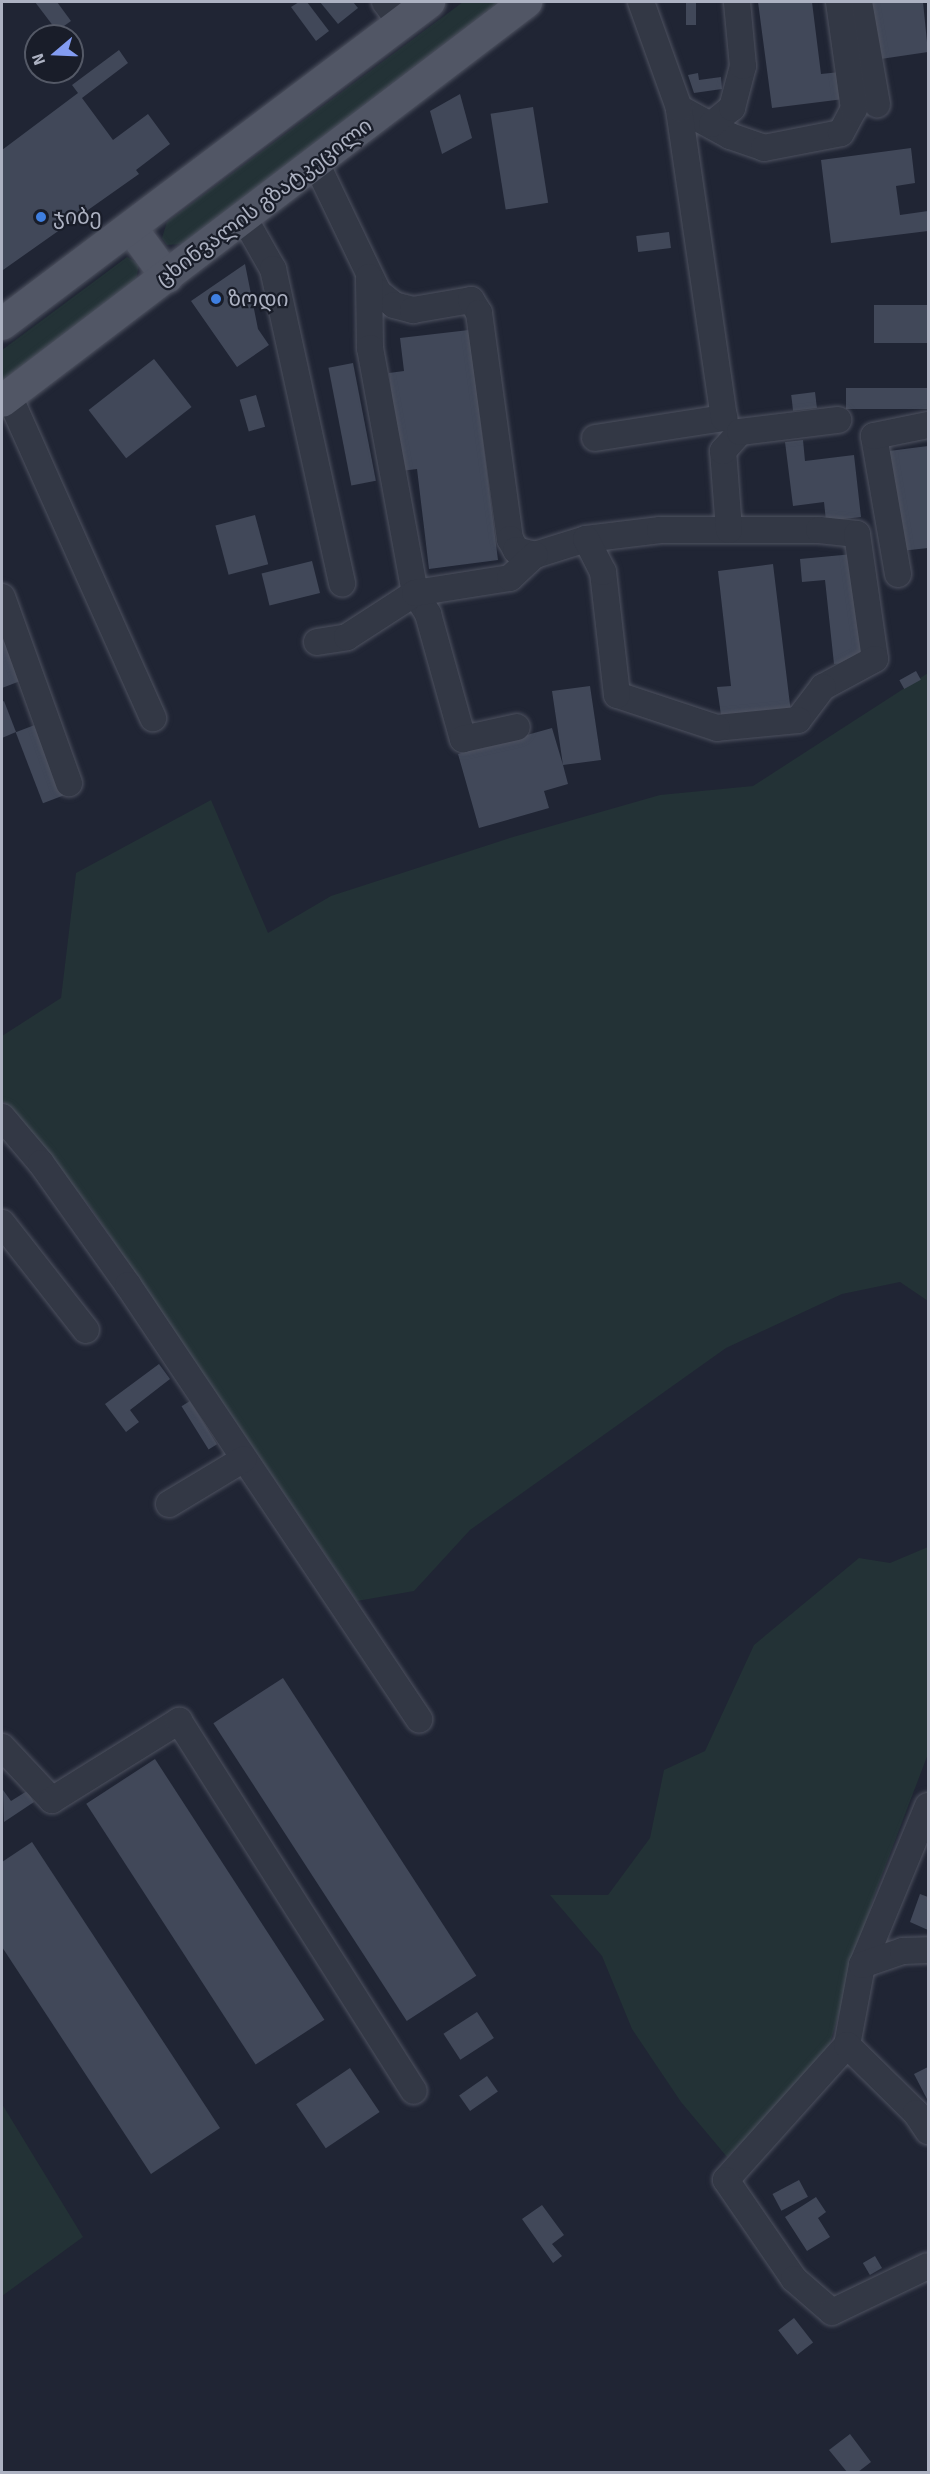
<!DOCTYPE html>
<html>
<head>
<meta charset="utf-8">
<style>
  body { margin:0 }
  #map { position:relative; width:930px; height:2474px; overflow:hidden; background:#202534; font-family:Signika,"Noto Sans Georgian",sans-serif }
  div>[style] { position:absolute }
  .green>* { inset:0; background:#233236 }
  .building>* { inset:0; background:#414859; transform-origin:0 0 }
  .roads { filter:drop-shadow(0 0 2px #4e5260) drop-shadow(0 0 2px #4e5260) }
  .minor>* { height:26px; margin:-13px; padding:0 13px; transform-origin:13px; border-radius:13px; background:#333845 }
  .major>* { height:32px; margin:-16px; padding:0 16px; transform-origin:16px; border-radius:16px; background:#515665 }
  .dots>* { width:16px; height:16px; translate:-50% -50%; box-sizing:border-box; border:3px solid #191d29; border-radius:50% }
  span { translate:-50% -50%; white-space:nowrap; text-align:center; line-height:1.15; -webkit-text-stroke:4.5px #191d29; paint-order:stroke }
  .street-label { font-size:21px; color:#adb2c2 }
  .poi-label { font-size:21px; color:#adb2c2 }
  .left { translate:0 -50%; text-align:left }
  .frame { position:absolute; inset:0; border:3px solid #adb2c2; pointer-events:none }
  .north { position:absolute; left:24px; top:24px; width:60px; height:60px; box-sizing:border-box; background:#191d29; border:2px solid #545966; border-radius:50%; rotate:251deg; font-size:16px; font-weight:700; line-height:24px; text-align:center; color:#adb2c2 }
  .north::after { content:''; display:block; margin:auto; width:21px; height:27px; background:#839cf1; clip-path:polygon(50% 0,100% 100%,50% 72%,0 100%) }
</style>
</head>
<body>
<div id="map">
  <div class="green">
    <i style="clip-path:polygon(463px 2px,499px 2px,182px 244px,167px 245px,162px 238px,167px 222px)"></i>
    <i style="clip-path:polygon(127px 257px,139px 264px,136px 280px,2px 381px,2px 350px)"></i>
    <i style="clip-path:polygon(928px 673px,928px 1301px,900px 1282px,842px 1294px,726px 1348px,470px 1530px,414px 1591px,357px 1601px,91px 1208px,2px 1100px,2px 1036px,61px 998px,76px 873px,211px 800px,268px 933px,331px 896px,513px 837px,660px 795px,753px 786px)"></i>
    <i style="clip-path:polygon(928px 1547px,928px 1754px,874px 1896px,825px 2060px,727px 2157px,681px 2102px,632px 2029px,602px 1956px,550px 1895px,608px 1895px,650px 1838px,664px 1770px,705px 1751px,754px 1645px,859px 1558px,890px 1563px)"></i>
    <i style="clip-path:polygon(2px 2104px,83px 2237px,2px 2296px)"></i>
  </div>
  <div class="building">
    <i style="clip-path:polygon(35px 2px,57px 2px,71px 21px,57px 31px)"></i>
    <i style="clip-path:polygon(299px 2px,307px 2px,329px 31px,316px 41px,291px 7px)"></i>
    <i style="clip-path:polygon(320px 2px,353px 2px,358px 8px,338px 24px)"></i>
    <i style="left:686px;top:2px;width:10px;height:23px"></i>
    <i style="clip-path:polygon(758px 2px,812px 2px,821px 74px,840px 72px,844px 99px,772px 108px)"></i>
    <i style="clip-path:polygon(866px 2px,923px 2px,928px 52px,874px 60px)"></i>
    <i style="clip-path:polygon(119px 50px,128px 63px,82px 98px,113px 140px,148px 114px,170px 144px,136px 170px,139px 174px,3px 270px,2px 150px,78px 93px,72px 85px)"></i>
    <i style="clip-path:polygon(698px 73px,699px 80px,721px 77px,722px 89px,694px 93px,688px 75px)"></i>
    <i style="clip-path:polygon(460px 94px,472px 138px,442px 154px,430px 111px)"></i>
    <i style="left:533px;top:107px;width:97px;height:43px;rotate:81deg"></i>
    <i style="clip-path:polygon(911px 148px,915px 183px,896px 186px,900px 215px,928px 211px,928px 231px,831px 243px,821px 160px)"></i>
    <i style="left:669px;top:232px;width:16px;height:33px;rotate:83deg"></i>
    <i style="clip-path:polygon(245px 264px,258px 329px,269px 345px,237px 367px,191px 301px)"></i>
    <i style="left:928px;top:305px;width:38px;height:54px;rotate:90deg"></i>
    <i style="clip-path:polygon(469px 330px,498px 560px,429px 569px,417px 469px,401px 471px,389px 373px,404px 371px,400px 338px)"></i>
    <i style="left:154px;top:359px;width:61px;height:83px;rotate:52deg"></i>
    <i style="left:353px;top:363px;width:120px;height:25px;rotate:79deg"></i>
    <i style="left:928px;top:388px;width:21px;height:82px;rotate:90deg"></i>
    <i style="left:815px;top:392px;width:16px;height:24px;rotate:83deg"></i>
    <i style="left:256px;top:395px;width:33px;height:17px;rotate:74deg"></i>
    <i style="clip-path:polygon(803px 440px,805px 461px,854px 455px,861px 517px,826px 521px,824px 502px,793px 506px,785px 442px)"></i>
    <i style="clip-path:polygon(928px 446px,928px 548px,901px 551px,889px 451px)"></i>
    <i style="left:255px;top:515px;width:51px;height:41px;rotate:75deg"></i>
    <i style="clip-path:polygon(853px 554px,864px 661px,834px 664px,825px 580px,802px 582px,800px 559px)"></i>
    <i style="left:312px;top:561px;width:33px;height:52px;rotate:76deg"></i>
    <i style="clip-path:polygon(773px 564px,791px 713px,722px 722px,717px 687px,731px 686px,718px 571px)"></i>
    <i style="clip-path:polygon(2px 619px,23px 680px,2px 688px)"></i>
    <i style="left:916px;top:671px;width:10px;height:19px;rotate:61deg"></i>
    <i style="clip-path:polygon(590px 686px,601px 760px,563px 765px,568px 784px,544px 791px,549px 808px,479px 828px,458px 754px,552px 728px,563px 765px,552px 691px)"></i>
    <i style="clip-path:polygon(4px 701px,16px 732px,2px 738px,2px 702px)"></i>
    <i style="left:40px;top:723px;width:76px;height:26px;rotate:69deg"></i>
    <i style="clip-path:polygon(159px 1364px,170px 1379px,130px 1410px,139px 1422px,126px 1432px,105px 1404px)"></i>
    <i style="left:190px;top:1401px;width:51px;height:10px;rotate:58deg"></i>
    <i style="left:283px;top:1678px;width:355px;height:83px;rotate:57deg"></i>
    <i style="left:155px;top:1759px;width:311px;height:82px;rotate:57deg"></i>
    <i style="clip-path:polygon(3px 1790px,11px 1801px,27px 1791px,34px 1802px,4px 1822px)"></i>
    <i style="clip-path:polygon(32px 1842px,220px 2128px,151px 2174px,2px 1947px,2px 1862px)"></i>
    <i style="clip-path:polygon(920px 1894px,928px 1897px,928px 1930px,910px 1922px)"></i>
    <i style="left:477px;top:2012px;width:31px;height:40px;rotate:57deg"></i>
    <i style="clip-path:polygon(928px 2067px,928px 2101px,914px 2074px)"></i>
    <i style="left:350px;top:2068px;width:53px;height:65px;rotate:56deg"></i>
    <i style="left:487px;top:2076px;width:19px;height:34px;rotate:55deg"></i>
    <i style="left:799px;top:2180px;width:19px;height:30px;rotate:62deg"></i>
    <i style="clip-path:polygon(816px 2197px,826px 2212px,818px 2218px,830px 2237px,807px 2251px,785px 2217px)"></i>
    <i style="clip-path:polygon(542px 2205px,564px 2235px,552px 2244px,562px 2256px,553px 2263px,522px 2219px)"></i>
    <i style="left:875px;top:2256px;width:14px;height:14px;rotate:60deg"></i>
    <i style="left:794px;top:2318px;width:31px;height:20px;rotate:52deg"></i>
    <i style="clip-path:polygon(850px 2434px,871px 2462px,858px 2472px,847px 2472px,829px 2450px)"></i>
  </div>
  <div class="roads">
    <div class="minor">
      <i style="left:385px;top:2px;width:26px;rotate:53deg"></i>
      <i style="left:859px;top:2px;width:104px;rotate:80deg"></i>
      <i style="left:679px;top:108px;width:58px;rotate:28.8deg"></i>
      <i style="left:730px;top:136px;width:36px;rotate:19deg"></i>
      <i style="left:764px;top:148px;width:78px;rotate:-11deg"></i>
      <i style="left:841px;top:133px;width:27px;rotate:-62deg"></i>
      <i style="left:854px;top:109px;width:108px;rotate:-98deg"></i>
      <i style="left:712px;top:124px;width:26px;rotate:-39deg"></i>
      <i style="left:732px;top:108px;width:43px;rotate:-75.3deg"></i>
      <i style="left:743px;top:66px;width:64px;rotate:-95.4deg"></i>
      <i style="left:316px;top:163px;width:143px;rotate:64.3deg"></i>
      <i style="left:378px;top:292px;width:21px;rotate:39deg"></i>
      <i style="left:394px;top:305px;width:20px;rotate:15deg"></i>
      <i style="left:413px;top:310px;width:59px;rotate:-9.8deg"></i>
      <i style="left:471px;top:300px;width:15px;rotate:58deg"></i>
      <i style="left:479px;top:313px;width:228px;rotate:82.2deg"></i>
      <i style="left:510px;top:539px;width:13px;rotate:61deg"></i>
      <i style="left:516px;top:550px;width:20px;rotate:15deg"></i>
      <i style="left:535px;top:555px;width:53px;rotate:-17.4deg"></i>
      <i style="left:586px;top:539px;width:75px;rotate:-6.9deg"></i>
      <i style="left:660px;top:530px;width:159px"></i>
      <i style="left:819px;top:530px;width:38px;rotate:6deg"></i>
      <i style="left:857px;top:534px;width:126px;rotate:81.8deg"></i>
      <i style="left:875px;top:659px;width:59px;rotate:151.7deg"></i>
      <i style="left:823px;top:687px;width:41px;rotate:127.1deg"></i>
      <i style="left:798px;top:720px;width:81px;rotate:174.4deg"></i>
      <i style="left:717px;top:728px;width:105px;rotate:-161.7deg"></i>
      <i style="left:617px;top:695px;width:124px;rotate:-96.5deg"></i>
      <i style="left:603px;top:572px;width:37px;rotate:-117deg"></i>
      <i style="left:244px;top:218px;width:59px;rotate:60.4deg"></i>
      <i style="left:273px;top:269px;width:322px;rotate:77.6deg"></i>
      <i style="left:369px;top:277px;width:71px;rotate:89.2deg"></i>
      <i style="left:370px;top:348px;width:249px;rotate:79.6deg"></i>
      <i style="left:415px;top:593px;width:25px;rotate:58deg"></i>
      <i style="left:428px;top:614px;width:130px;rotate:74.4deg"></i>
      <i style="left:463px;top:739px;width:55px;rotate:-12.5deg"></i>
      <i style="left:9px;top:396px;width:353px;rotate:65.9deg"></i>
      <i style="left:595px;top:438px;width:131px;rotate:-8.8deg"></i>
      <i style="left:724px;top:418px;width:313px;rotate:-98.3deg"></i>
      <i style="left:679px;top:108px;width:113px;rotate:-109.7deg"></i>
      <i style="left:729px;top:530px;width:79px;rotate:-94.3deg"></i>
      <i style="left:723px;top:451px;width:25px;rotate:-48deg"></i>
      <i style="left:740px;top:432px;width:99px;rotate:-7deg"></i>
      <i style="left:898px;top:574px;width:140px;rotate:-99.9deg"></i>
      <i style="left:874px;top:436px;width:55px;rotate:-11.5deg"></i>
      <i style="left:2px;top:597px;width:198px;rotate:70.2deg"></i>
      <i style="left:317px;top:642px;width:30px;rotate:-9deg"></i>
      <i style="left:347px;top:637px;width:81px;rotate:-32.9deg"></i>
      <i style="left:415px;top:593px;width:96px;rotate:-9deg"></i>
      <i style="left:510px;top:578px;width:34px;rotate:-43deg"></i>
      <i style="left:2px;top:1117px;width:60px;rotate:49.7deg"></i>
      <i style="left:41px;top:1163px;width:150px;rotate:54.5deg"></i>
      <i style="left:128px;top:1285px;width:523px;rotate:56.16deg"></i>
      <i style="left:2px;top:1223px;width:136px;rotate:51.9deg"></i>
      <i style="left:169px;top:1504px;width:87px;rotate:-31deg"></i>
      <i style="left:2px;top:1747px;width:73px;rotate:46.7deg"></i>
      <i style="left:52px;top:1800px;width:150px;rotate:-31.9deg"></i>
      <i style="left:179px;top:1721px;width:438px;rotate:57.6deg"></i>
      <i style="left:928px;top:1806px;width:172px;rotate:112.5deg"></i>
      <i style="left:862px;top:1965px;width:81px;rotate:100.6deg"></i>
      <i style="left:847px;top:2045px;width:181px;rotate:131.9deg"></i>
      <i style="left:726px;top:2180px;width:120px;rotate:55.5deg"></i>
      <i style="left:794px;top:2279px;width:50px;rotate:41deg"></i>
      <i style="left:832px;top:2312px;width:106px;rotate:-25.6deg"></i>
      <i style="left:862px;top:1965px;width:43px;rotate:-18.9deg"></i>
      <i style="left:903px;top:1951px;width:25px;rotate:-2deg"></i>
      <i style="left:847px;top:2045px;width:97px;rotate:44.6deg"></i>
      <i style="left:916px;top:2113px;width:22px;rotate:56deg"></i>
    </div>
    <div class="major">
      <i style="left:131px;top:228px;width:61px;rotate:53.7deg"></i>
      <i style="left:2px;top:324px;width:535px;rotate:-37.02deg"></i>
      <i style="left:2px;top:401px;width:659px;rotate:-37.29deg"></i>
    </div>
  </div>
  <div class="dots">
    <i style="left:41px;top:217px;background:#3f7fe0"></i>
    <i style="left:216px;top:299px;background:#3f7fe0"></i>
  </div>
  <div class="street-label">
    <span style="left:264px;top:202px;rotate:-37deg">ცხინვალის გზატკეცილი</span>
  </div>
  <div class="poi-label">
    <span class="left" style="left:53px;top:217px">ჯიბე</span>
    <span class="left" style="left:228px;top:299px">ზოდი</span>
  </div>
  <div class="frame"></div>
  <div class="north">N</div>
</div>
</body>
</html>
